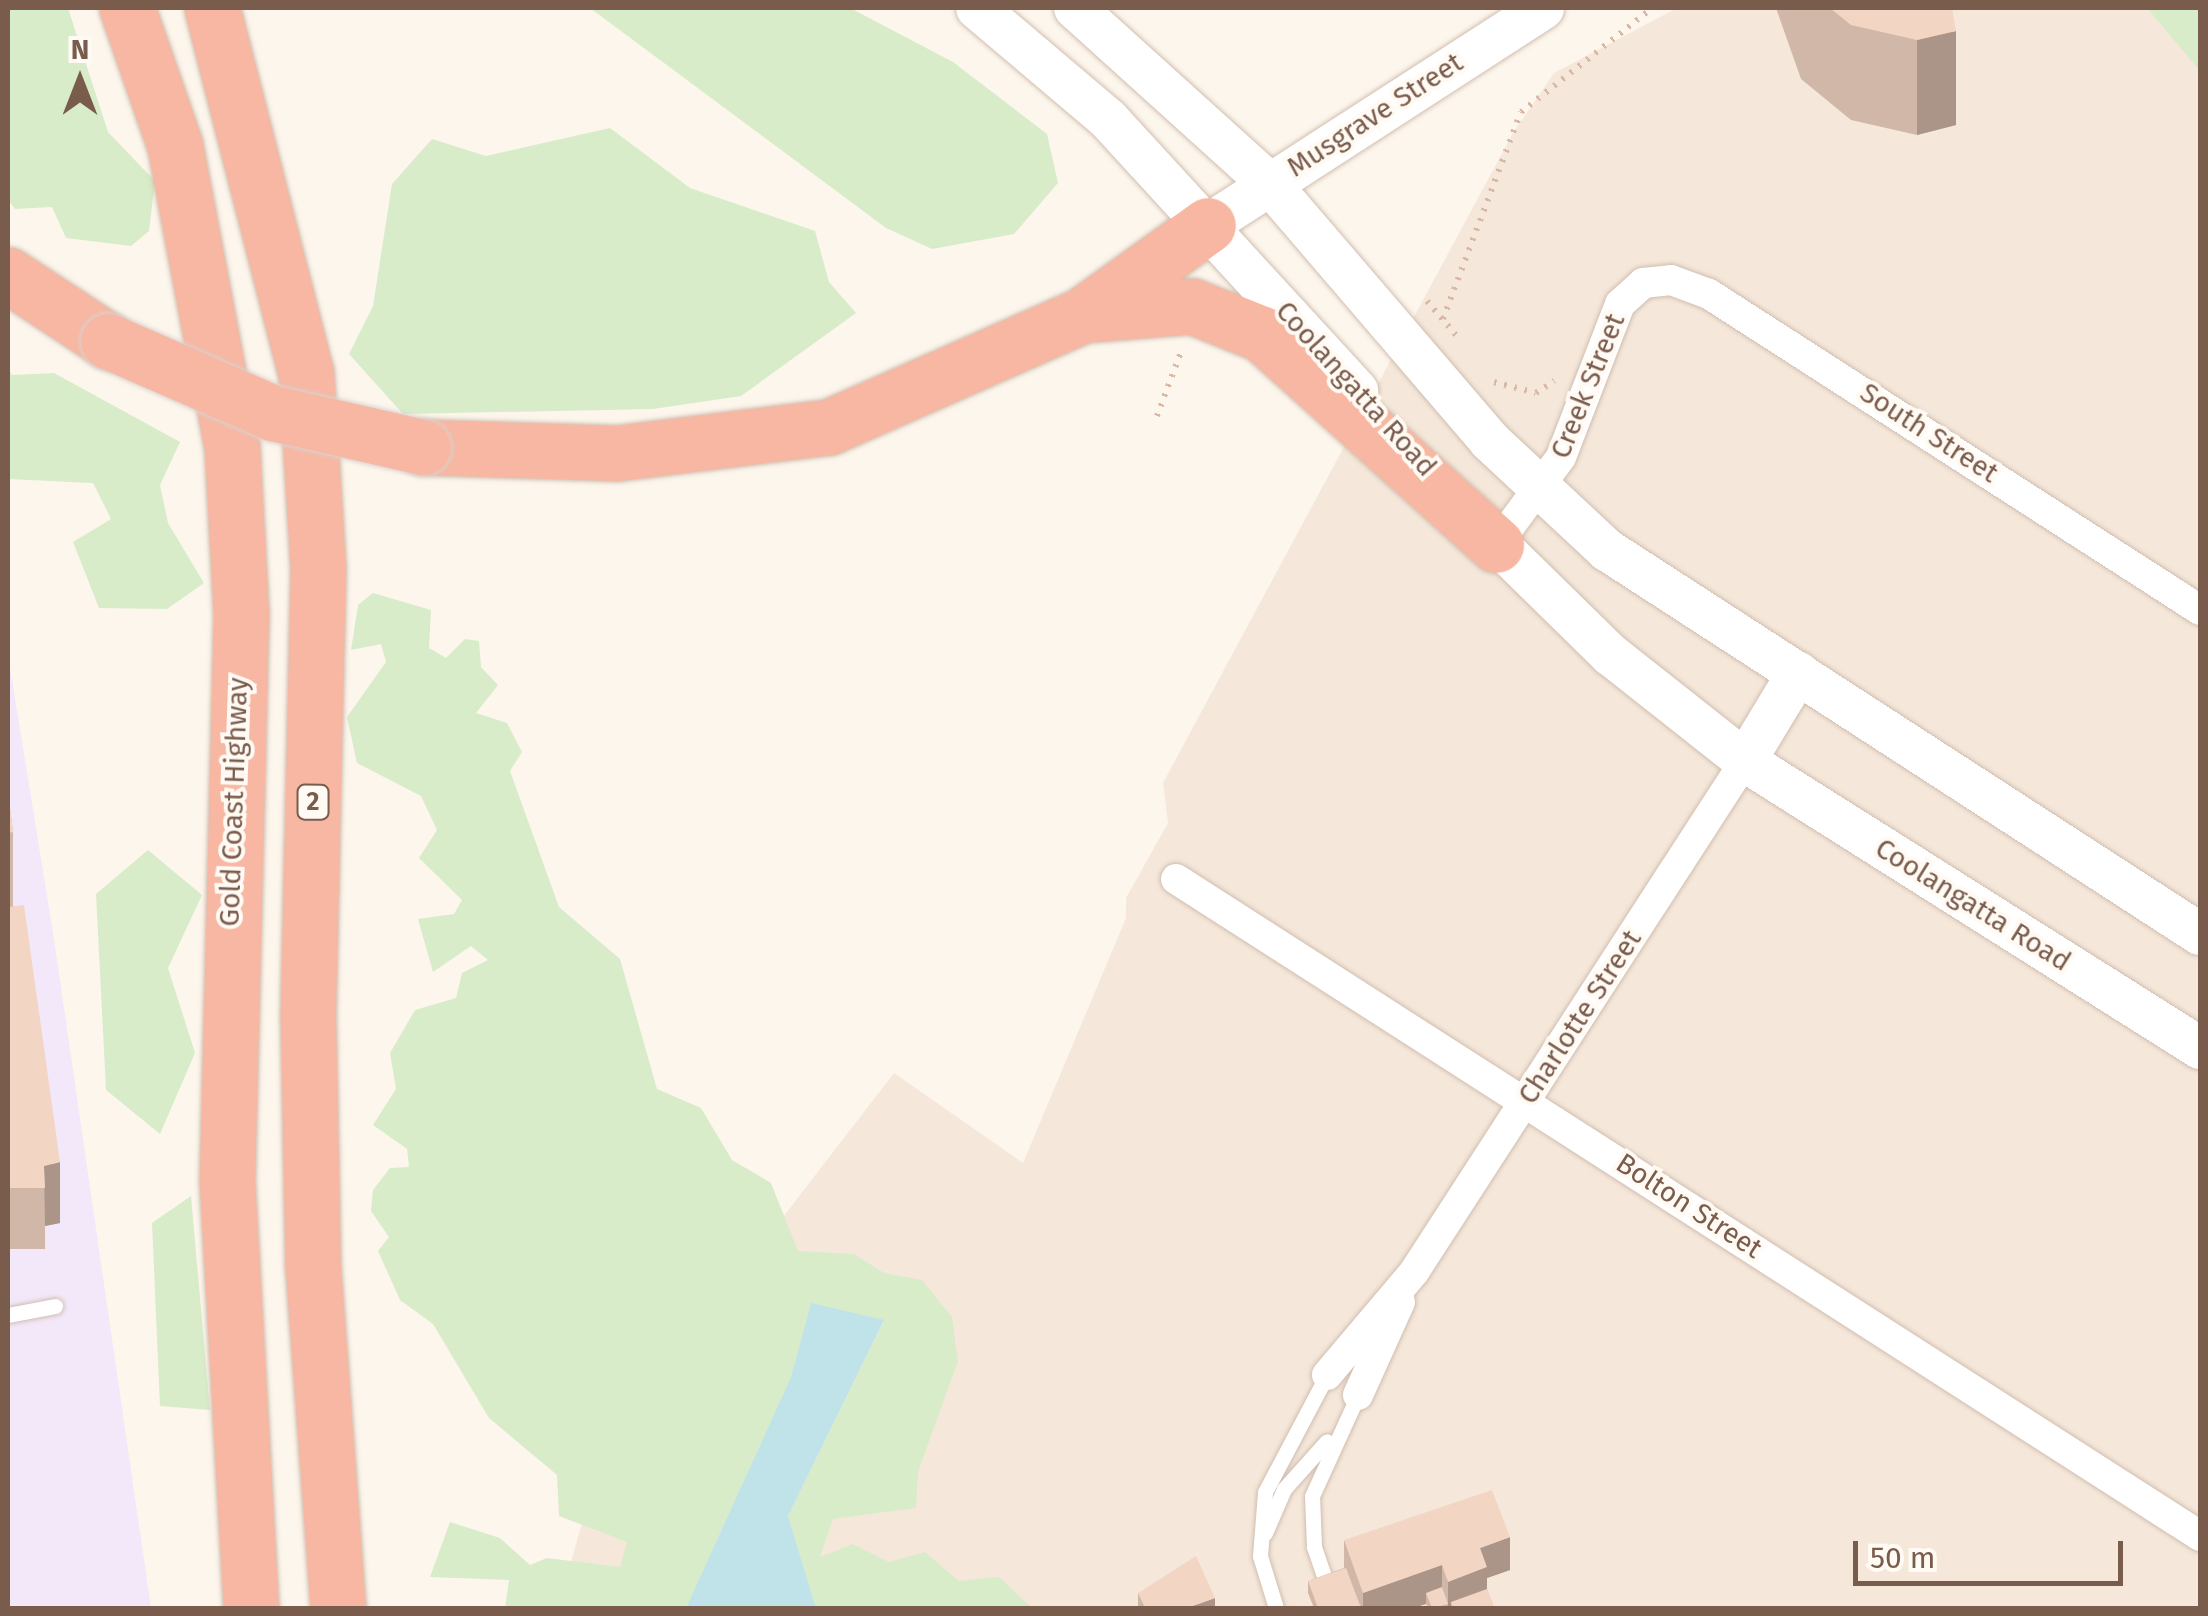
<!DOCTYPE html>
<html>
<head>
<meta charset="utf-8">
<style>
  body { margin:0 }
  #map { position:relative; width:2208px; height:1616px; overflow:hidden; background:#fdf6ec; font-family:"Fira Sans",sans-serif }
  div>[style] { position:absolute }
  .residential>* { inset:0; background:#f5e8da }
  .education>* { inset:0; background:#f3e8fa }
  .green>* { inset:0; background:#d8ecc9 }
  .water>* { inset:0; background:#bfe3e8 }
  .path>* { height:6px; margin-top:-3px; transform-origin:0; background:repeating-linear-gradient(90deg,#d9b8a5 0 2.5px,transparent 0 10.5px) }
  .roads { filter:drop-shadow(0 0 2px #d1beb0) drop-shadow(0 0 2px #d1beb0) }
  .lane>* { height:15px; margin:-7.5px; padding:0 7.5px; transform-origin:7.5px; border-radius:7.5px; background:#fff }
  .street>* { height:30px; margin:-15px; padding:0 15px; transform-origin:15px; border-radius:15px; background:#fff }
  .secondary>* { height:42px; margin:-21px; padding:0 21px; transform-origin:21px; border-radius:21px; background:#fff }
  .highway>* { height:55px; margin:-27.5px; padding:0 27.5px; transform-origin:27.5px; border-radius:27.5px; background:#f7b7a3 }
  .bridges { filter:drop-shadow(0 0 2px #dad1cd) drop-shadow(0 0 2px #dad1cd) }
  .highway-bridge>* { height:55px; margin:-27.5px; padding:0 27.5px; transform-origin:27.5px; border-radius:27.5px; background:#f7b7a3 }
  .wall>* { inset:0; background:#d1b7a8 }
  .shaded-wall>* { inset:0; background:#aa9588 }
  .building>* { inset:0; background:#f3d5c3 }
  span { translate:-50% -50%; white-space:nowrap; text-align:center; line-height:1.15; -webkit-text-stroke:8px #fffaf3; paint-order:stroke }
  .shield-label span { padding:2px 8px; background:#fffaf3; border:2px solid; border-radius:8px; -webkit-text-stroke-width:0 }
  .shield-label { font-size:25px; color:#7a5c4d; font-weight:700 }
  .street-label { font-size:28px; color:#7a5c4d }
  .frame { position:absolute; inset:0; border:10px solid #7a5c4d; pointer-events:none }
  .north { position:absolute; left:30px; top:30px; width:100px; height:100px; -webkit-text-stroke:8px #fffaf3; paint-order:stroke; rotate:0deg; font-size:28px; font-weight:700; line-height:40px; text-align:center; color:#7a5c4d }
  .north::after { content:''; display:block; margin:auto; width:35px; height:45px; background:#7a5c4d; clip-path:polygon(50% 0,100% 100%,50% 72%,0 100%) }
  .scale { position:absolute; left:1853px; top:1541px; width:270px; height:45px; box-sizing:border-box; border:5px solid #7a5c4d; border-top:0; padding-left:12px; font-size:30px; line-height:35px; white-space:nowrap; color:#7a5c4d; -webkit-text-stroke:8px #fffaf3; paint-order:stroke }
</style>
</head>
<body>
<div id="map">
  <div class="residential">
    <i style="clip-path:polygon(1677px 8px,2200px 8px,2200px 1608px,558px 1608px,602px 1452px,894px 1073px,1023px 1163px,1126px 918px,1126px 898px,1168px 823px,1163px 783px,1513px 133px,1554px 73px)"></i>
  </div>
  <div class="education">
    <i style="clip-path:polygon(8px 655px,54px 939px,151px 1608px,8px 1608px)"></i>
  </div>
  <div class="green">
    <i style="clip-path:polygon(8px 8px,68px 8px,108px 132px,155px 181px,149px 231px,131px 246px,66px 238px,52px 207px,15px 209px,8px 200px)"></i>
    <i style="clip-path:polygon(590px 8px,850px 8px,953px 62px,1047px 134px,1058px 183px,1014px 234px,932px 249px,886px 228px)"></i>
    <i style="clip-path:polygon(2147px 8px,2200px 8px,2200px 71px)"></i>
    <i style="clip-path:polygon(610px 128px,690px 188px,815px 231px,829px 282px,856px 313px,741px 396px,653px 409px,403px 414px,349px 354px,373px 306px,392px 184px,432px 139px,486px 156px)"></i>
    <i style="clip-path:polygon(8px 368px,12px 375px,54px 373px,180px 442px,160px 485px,168px 523px,204px 583px,167px 609px,99px 608px,73px 542px,111px 519px,93px 483px,8px 479px)"></i>
    <i style="clip-path:polygon(373px 593px,431px 610px,429px 648px,446px 658px,465px 639px,479px 641px,481px 667px,498px 685px,476px 713px,507px 723px,522px 752px,510px 771px,559px 907px,620px 959px,657px 1089px,701px 1108px,732px 1160px,771px 1183px,798px 1251px,854px 1254px,884px 1273px,922px 1280px,952px 1317px,958px 1361px,918px 1472px,916px 1508px,833px 1519px,820px 1557px,853px 1544px,889px 1562px,925px 1552px,959px 1581px,999px 1577px,1032px 1608px,816px 1608px,788px 1516px,884px 1321px,811px 1304px,791px 1377px,686px 1608px,505px 1608px,509px 1580px,430px 1577px,450px 1522px,500px 1538px,530px 1565px,547px 1558px,620px 1567px,627px 1542px,559px 1516px,557px 1475px,489px 1418px,433px 1324px,400px 1300px,378px 1251px,389px 1237px,371px 1211px,373px 1190px,390px 1168px,409px 1167px,407px 1149px,373px 1125px,396px 1089px,390px 1053px,415px 1010px,456px 998px,462px 973px,488px 960px,471px 946px,433px 972px,418px 919px,454px 914px,462px 900px,419px 858px,437px 830px,421px 796px,357px 763px,347px 717px,386px 662px,381px 644px,351px 650px,358px 605px)"></i>
    <i style="clip-path:polygon(148px 850px,202px 895px,168px 968px,195px 1053px,160px 1134px,106px 1090px,96px 894px)"></i>
    <i style="clip-path:polygon(191px 1196px,210px 1410px,160px 1406px,152px 1223px)"></i>
  </div>
  <div class="water">
    <i style="clip-path:polygon(811px 1303px,884px 1320px,788px 1516px,816px 1608px,686px 1608px,791px 1377px)"></i>
  </div>
  <div class="path">
    <i style="left:1427px;top:301px;width:52px;rotate:49.6deg"></i>
    <i style="left:1443px;top:319px;width:221px;rotate:-69.4deg"></i>
    <i style="left:1521px;top:112px;width:167px;rotate:-38.4deg"></i>
    <i style="left:1494px;top:382px;width:43px;rotate:14.7deg"></i>
    <i style="left:1536px;top:393px;width:22px;rotate:-34deg"></i>
    <i style="left:1157px;top:416px;width:72px;rotate:-69.5deg"></i>
  </div>
  <div class="roads">
    <div class="lane">
      <i style="left:8px;top:1315px;width:48px;rotate:-10.8deg"></i>
      <i style="left:1265px;top:1533px;width:48px;rotate:-66.6deg"></i>
      <i style="left:1284px;top:1489px;width:64px;rotate:-48.1deg"></i>
      <i style="left:1276px;top:1608px;width:54px;rotate:-107.1deg"></i>
      <i style="left:1260px;top:1556px;width:64px;rotate:-85.5deg"></i>
      <i style="left:1265px;top:1492px;width:132px;rotate:-62.1deg"></i>
      <i style="left:1335px;top:1608px;width:65px;rotate:-109deg"></i>
      <i style="left:1314px;top:1547px;width:51px;rotate:-92.2deg"></i>
      <i style="left:1312px;top:1496px;width:111px;rotate:-65.5deg"></i>
    </div>
    <div class="street">
      <i style="left:1496px;top:545px;width:109px;rotate:-53.5deg"></i>
      <i style="left:1561px;top:457px;width:164px;rotate:-68.9deg"></i>
      <i style="left:1620px;top:304px;width:31px;rotate:-42deg"></i>
      <i style="left:1643px;top:283px;width:28px;rotate:-6deg"></i>
      <i style="left:1671px;top:280px;width:40px;rotate:20.2deg"></i>
      <i style="left:1709px;top:294px;width:584px;rotate:32.76deg"></i>
      <i style="left:1176px;top:879px;width:1217px;rotate:32.68deg"></i>
      <i style="left:1327px;top:1375px;width:135px;rotate:-49.8deg"></i>
      <i style="left:1414px;top:1272px;width:609px;rotate:-57.07deg"></i>
      <i style="left:1358px;top:1395px;width:102px;rotate:-65.7deg"></i>
    </div>
    <div class="secondary">
      <i style="left:977px;top:8px;width:172px;rotate:40.3deg"></i>
      <i style="left:1108px;top:119px;width:369px;rotate:47.5deg"></i>
      <i style="left:1075px;top:8px;width:261px;rotate:42.1deg"></i>
      <i style="left:1269px;top:183px;width:340px;rotate:49.4deg"></i>
      <i style="left:1490px;top:441px;width:160px;rotate:43deg"></i>
      <i style="left:1607px;top:550px;width:706px;rotate:32.93deg"></i>
      <i style="left:1208px;top:225px;width:399px;rotate:-32.9deg"></i>
      <i style="left:1475px;top:522px;width:190px;rotate:44.4deg"></i>
      <i style="left:1611px;top:655px;width:171px;rotate:38.3deg"></i>
      <i style="left:1745px;top:761px;width:538px;rotate:32.24deg"></i>
      <i style="left:1745px;top:761px;width:103px;rotate:-58.9deg"></i>
    </div>
    <div class="highway">
      <i style="left:127px;top:8px;width:146px;rotate:70.8deg"></i>
      <i style="left:175px;top:146px;width:307px;rotate:79.3deg"></i>
      <i style="left:232px;top:448px;width:167px;rotate:86.9deg"></i>
      <i style="left:241px;top:615px;width:566px;rotate:91.42deg"></i>
      <i style="left:227px;top:1181px;width:428px;rotate:86.8deg"></i>
      <i style="left:212px;top:8px;width:377px;rotate:75.6deg"></i>
      <i style="left:306px;top:373px;width:194px;rotate:86.5deg"></i>
      <i style="left:318px;top:567px;width:452px;rotate:91.3deg"></i>
      <i style="left:308px;top:1019px;width:250px;rotate:88.9deg"></i>
      <i style="left:313px;top:1269px;width:340px;rotate:85.8deg"></i>
      <i style="left:8px;top:275px;width:120px;rotate:33.4deg"></i>
      <i style="left:1092px;top:314px;width:100px;rotate:-4.6deg"></i>
      <i style="left:1192px;top:306px;width:75px;rotate:21.8deg"></i>
      <i style="left:1262px;top:334px;width:315px;rotate:42deg"></i>
      <i style="left:423px;top:447px;width:194px;rotate:1.8deg"></i>
      <i style="left:617px;top:453px;width:214px;rotate:-7deg"></i>
      <i style="left:829px;top:427px;width:275px;rotate:-23.8deg"></i>
      <i style="left:1081px;top:316px;width:156px;rotate:-35.6deg"></i>
    </div>
  </div>
  <div class="bridges">
    <div class="highway-bridge">
      <i style="left:108px;top:341px;width:180px;rotate:23.6deg"></i>
      <i style="left:273px;top:413px;width:154px;rotate:12.8deg"></i>
    </div>
  </div>
  <div class="wall">
    <i style="clip-path:polygon(1776px 8px,1952px 8px,1956px 125px,1917px 135px,1851px 120px,1801px 79px)"></i>
    <i style="clip-path:polygon(8px 792px,13px 832px,13px 906px,60px 1223px,45px 1226px,45px 1249px,8px 1249px)"></i>
    <i style="clip-path:polygon(1344px 1540px,1510px 1570px,1487px 1578px,1487px 1589px,1494px 1608px,1428px 1608px,1426px 1604px,1413px 1608px,1314px 1608px,1308px 1593px,1308px 1581px,1344px 1568px)"></i>
    <i style="clip-path:polygon(1138px 1593px,1215px 1608px,1138px 1608px)"></i>
  </div>
  <div class="shaded-wall">
    <i style="clip-path:polygon(1956px 31px,1956px 125px,1917px 135px,1917px 40px)"></i>
    <i style="clip-path:polygon(60px 1162px,60px 1223px,45px 1226px,44px 1166px)"></i>
    <i style="clip-path:polygon(1510px 1537px,1510px 1570px,1487px 1578px,1487px 1601px,1451px 1602px,1451px 1608px,1448px 1608px,1448px 1582px,1480px 1548px)"></i>
    <i style="clip-path:polygon(1442px 1565px,1442px 1598px,1426px 1593px,1426px 1604px,1413px 1608px,1363px 1608px,1363px 1593px)"></i>
    <i style="clip-path:polygon(1215px 1598px,1215px 1608px,1187px 1608px)"></i>
  </div>
  <div class="building">
    <i style="clip-path:polygon(1830px 8px,1952px 8px,1956px 31px,1917px 40px,1851px 25px)"></i>
    <i style="clip-path:polygon(8px 792px,13px 832px,8px 833px)"></i>
    <i style="clip-path:polygon(24px 905px,60px 1162px,44px 1166px,45px 1188px,8px 1188px,8px 907px)"></i>
    <i style="clip-path:polygon(1492px 1490px,1510px 1537px,1480px 1548px,1487px 1567px,1448px 1582px,1442px 1565px,1363px 1593px,1344px 1540px)"></i>
    <i style="clip-path:polygon(1196px 1556px,1215px 1598px,1187px 1608px,1145px 1608px,1138px 1593px)"></i>
    <i style="clip-path:polygon(1346px 1568px,1361px 1608px,1318px 1608px,1308px 1581px)"></i>
    <i style="clip-path:polygon(1442px 1587px,1448px 1604px,1432px 1608px,1426px 1593px)"></i>
    <i style="clip-path:polygon(1487px 1589px,1494px 1608px,1453px 1608px,1451px 1602px)"></i>
  </div>
  <div class="shield-label">
    <span style="left:313px;top:802px">2</span>
  </div>
  <div class="street-label">
    <span style="left:1375px;top:115px;rotate:-33deg">Musgrave Street</span>
    <span style="left:1588px;top:386px;rotate:-68deg">Creek Street</span>
    <span style="left:1356px;top:389px;rotate:48deg">Coolangatta Road</span>
    <span style="left:1929px;top:433px;rotate:33deg">South Street</span>
    <span style="left:234px;top:802px;rotate:-88deg">Gold Coast Highway</span>
    <span style="left:1973px;top:905px;rotate:32deg">Coolangatta Road</span>
    <span style="left:1580px;top:1017px;rotate:-57deg">Charlotte Street</span>
    <span style="left:1689px;top:1206px;rotate:33deg">Bolton Street</span>
  </div>
  <div class="frame"></div>
  <div class="north">N</div>
  <div class="scale">50 m</div>
</div>
</body>
</html>
